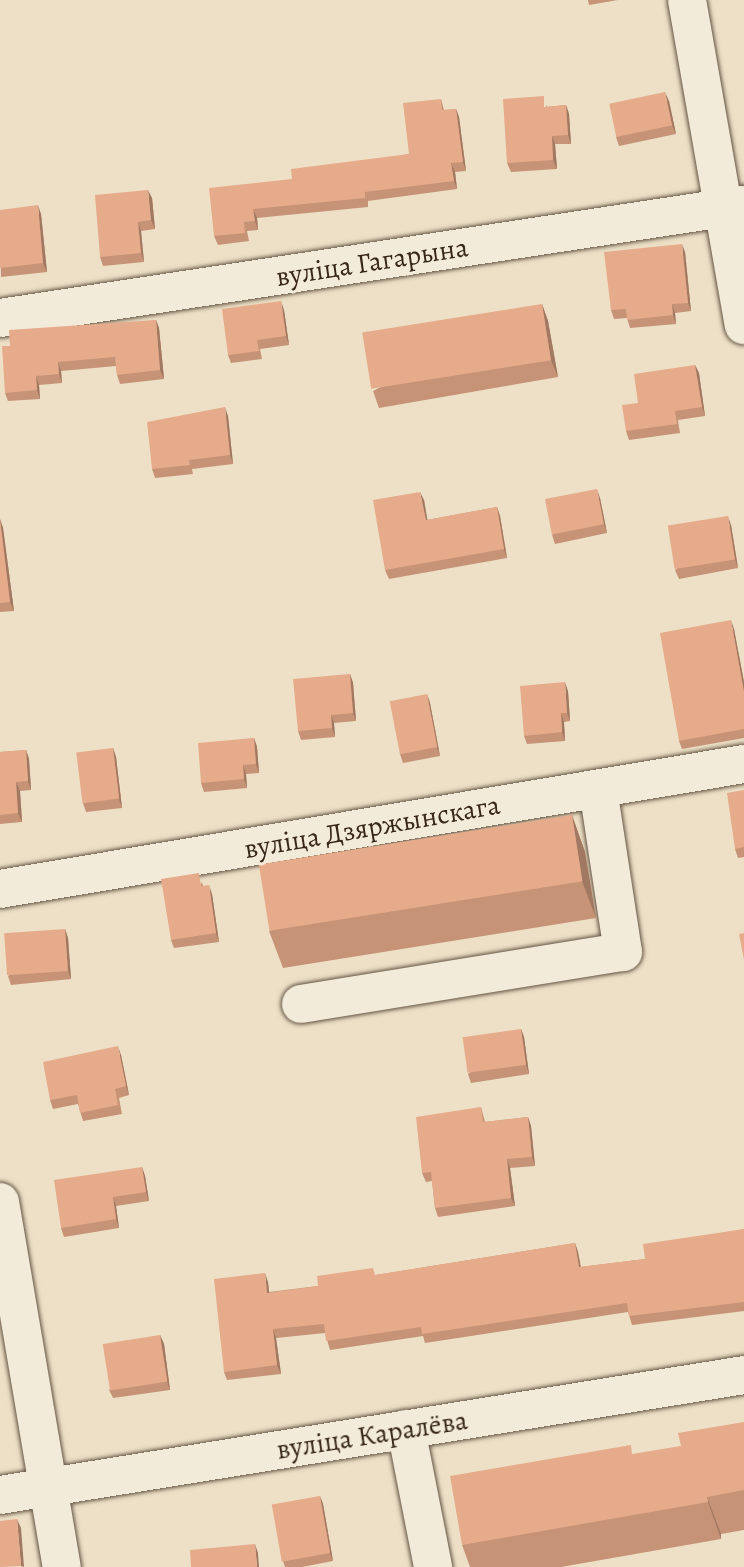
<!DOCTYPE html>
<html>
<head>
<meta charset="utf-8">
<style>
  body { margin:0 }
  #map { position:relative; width:744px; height:1567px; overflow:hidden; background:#ede0c6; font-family:Alegreya,serif }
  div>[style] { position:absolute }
  .roads { filter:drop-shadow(0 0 2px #645544) drop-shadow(0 0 2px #645544) }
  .minor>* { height:38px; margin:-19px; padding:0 19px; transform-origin:19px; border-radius:19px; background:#f3ebda }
  .wall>* { inset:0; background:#c69377 }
  .shaded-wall>* { inset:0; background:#a17861 }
  .building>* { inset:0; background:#e6ab8a; transform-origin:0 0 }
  span { translate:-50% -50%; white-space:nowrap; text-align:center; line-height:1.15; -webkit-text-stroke:6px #f3ebda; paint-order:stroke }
  .street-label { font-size:28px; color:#362718 }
</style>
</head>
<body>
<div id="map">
  <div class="roads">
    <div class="minor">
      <i style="left:687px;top:0;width:330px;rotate:80.1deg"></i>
      <i style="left:0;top:318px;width:753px;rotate:-8.64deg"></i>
      <i style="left:0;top:889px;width:754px;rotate:-9.54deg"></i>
      <i style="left:301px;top:1004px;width:326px;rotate:-9.2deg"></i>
      <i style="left:623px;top:952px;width:165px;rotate:-98.7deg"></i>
      <i style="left:0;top:1202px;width:370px;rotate:80.4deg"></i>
      <i style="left:406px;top:1429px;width:141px;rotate:78.9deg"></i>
      <i style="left:0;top:1495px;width:754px;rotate:-9.16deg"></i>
    </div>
  </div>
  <div class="wall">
    <i style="clip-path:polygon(588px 0,618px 0,589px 5px)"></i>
    <i style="clip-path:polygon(441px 99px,444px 110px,456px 109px,459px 117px,466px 171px,455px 172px,457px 189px,368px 201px,368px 207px,257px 218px,258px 230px,247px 231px,249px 241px,218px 245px,214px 236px,292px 179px,409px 154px)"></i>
    <i style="clip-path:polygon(669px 101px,676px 134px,619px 146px,616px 137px)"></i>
    <i style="clip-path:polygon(547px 105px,547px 107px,566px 105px,569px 114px,571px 144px,555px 144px,557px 169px,511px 172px,507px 163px)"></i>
    <i style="clip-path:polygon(152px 198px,155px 229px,141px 231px,144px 262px,103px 266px,100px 257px)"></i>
    <i style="clip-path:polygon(0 210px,41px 214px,47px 272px,1px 277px)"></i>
    <i style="clip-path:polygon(685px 252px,691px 311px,675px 313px,676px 324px,630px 328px,627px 318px,614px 319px,611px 310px)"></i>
    <i style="clip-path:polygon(542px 304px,548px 321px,558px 377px,379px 408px,373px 391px)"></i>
    <i style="clip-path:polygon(284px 310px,289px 345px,260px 349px,262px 359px,231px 363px,228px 355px)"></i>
    <i style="clip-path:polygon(156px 320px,159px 328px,164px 379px,120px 384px,117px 375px,116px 366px,61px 371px,62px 383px,39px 385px,40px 399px,8px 401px,5px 393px,10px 346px)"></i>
    <i style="clip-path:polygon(695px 365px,699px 373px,705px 416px,678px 420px,680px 433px,629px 440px,626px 431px)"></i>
    <i style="clip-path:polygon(228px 416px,233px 464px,192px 469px,193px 474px,155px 478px,152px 469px)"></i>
    <i style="clip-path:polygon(600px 498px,607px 533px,555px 544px,552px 535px)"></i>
    <i style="clip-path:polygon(424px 500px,427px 520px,497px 507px,500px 516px,507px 558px,389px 579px,385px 570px)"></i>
    <i style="clip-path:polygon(0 519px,3px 528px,14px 611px,0 612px)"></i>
    <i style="clip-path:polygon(731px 525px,738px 568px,679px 579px,675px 570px)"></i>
    <i style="clip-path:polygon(734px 629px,744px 682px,744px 738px,682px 749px,679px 741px)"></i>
    <i style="clip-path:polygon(350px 674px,353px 683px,356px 721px,334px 723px,335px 737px,301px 740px,298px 731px)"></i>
    <i style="clip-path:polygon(568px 691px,570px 721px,564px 722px,565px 741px,527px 744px,524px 736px)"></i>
    <i style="clip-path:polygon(427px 694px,430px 703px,440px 756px,403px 763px,400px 754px)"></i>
    <i style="clip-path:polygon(254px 738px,257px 747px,259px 773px,246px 774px,247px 788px,204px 792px,201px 783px)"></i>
    <i style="clip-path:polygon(113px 748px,116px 757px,122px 808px,86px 812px,83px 803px)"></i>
    <i style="clip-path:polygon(26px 750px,29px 759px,31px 790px,20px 791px,22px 822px,0 824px,0 752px)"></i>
    <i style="clip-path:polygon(744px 790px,744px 857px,738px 858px,735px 849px)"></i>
    <i style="clip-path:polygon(572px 815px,585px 852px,596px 918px,283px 968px,269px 931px)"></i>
    <i style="clip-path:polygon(202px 882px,203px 886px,212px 894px,219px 942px,174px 948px,171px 940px)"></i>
    <i style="clip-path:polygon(65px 929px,68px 938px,71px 979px,11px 985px,8px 976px)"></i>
    <i style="clip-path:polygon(521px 1029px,524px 1037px,529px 1074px,471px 1083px,468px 1074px)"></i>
    <i style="clip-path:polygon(121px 1055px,129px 1095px,119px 1098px,122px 1114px,83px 1121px,78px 1104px,53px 1109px,50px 1100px)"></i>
    <i style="clip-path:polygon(481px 1107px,485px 1122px,528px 1117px,531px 1126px,535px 1166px,510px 1168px,515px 1206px,438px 1217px,435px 1208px,432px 1181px,426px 1182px,422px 1173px)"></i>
    <i style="clip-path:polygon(142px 1167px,145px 1176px,149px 1201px,116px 1206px,119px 1228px,64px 1237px,61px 1228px)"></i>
    <i style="clip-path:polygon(744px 1229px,744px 1311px,632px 1325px,628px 1312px,425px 1343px,423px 1336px,330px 1350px,325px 1333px,276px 1338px,281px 1374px,227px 1380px,224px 1372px,268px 1282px,269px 1292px,318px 1286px,376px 1275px,575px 1243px,578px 1252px,581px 1267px,645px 1259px)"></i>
    <i style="clip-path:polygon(160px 1335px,164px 1344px,170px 1390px,113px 1398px,109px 1390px)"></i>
    <i style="clip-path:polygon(744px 1422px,744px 1530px,721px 1534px,721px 1539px,561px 1567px,470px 1567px,462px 1545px,681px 1446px)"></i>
    <i style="clip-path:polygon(320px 1496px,323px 1504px,333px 1561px,302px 1567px,285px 1567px,283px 1561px)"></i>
  </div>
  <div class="shaded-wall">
    <i style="clip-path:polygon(665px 92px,669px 101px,676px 134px,672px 125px)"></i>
    <i style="clip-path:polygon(566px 105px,569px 114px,571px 144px,568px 135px)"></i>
    <i style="clip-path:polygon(456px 109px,459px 117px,466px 171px,463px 162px)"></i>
    <i style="clip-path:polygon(552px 136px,555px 144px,557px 169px,553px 160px)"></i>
    <i style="clip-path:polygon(451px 163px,455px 172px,457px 189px,454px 181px)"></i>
    <i style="clip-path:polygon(148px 190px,152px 198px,155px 229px,151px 220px)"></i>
    <i style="clip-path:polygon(38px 205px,41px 214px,47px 272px,43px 263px)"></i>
    <i style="clip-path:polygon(253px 209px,257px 218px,258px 230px,255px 221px)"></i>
    <i style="clip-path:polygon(138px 222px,141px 231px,144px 262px,141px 253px)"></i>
    <i style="clip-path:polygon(682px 244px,685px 252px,691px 311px,688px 303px)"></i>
    <i style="clip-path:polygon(281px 301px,284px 310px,289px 345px,286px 336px)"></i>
    <i style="clip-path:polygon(542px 304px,548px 321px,558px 377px,551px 360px)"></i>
    <i style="clip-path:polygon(672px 304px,675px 313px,676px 324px,673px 315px)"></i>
    <i style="clip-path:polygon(156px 320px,159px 328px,164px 379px,160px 370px)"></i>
    <i style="clip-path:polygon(58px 362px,61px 371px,62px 383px,59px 374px)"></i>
    <i style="clip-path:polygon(695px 365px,699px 373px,705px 416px,702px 407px)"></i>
    <i style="clip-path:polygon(36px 376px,39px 385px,40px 399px,37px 390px)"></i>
    <i style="clip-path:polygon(225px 407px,228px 416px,233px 464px,230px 455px)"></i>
    <i style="clip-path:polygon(597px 489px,600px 498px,607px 533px,604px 524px)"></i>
    <i style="clip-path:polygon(420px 492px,424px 500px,429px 529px,426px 520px)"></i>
    <i style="clip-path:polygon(497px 507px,500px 516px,507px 558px,504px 549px)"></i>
    <i style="clip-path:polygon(728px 516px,731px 525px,738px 568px,735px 559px)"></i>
    <i style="clip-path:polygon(0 519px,3px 528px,14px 611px,10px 602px)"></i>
    <i style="clip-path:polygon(731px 620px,734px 629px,744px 682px,744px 692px)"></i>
    <i style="clip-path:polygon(350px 674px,353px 683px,356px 721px,353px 713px)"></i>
    <i style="clip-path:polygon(565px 682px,568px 691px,570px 721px,567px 713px)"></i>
    <i style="clip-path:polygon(427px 694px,430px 703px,440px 756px,437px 747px)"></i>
    <i style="clip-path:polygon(561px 713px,564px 722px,565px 741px,562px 732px)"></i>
    <i style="clip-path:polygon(331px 715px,334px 723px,335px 737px,332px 728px)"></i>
    <i style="clip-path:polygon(254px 738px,257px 747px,259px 773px,256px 764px)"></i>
    <i style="clip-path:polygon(113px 748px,116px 757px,122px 808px,119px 799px)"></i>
    <i style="clip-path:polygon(26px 750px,29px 759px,31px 790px,28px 781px)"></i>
    <i style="clip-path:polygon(243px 765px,246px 774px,247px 788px,244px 779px)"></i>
    <i style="clip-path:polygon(16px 782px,20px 791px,22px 822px,18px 813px)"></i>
    <i style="clip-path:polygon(572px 815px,585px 852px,596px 918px,582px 881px)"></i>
    <i style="clip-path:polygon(209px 885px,212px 894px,219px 942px,216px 933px)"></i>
    <i style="clip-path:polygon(65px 929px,68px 938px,71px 979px,68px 971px)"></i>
    <i style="clip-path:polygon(521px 1029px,524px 1037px,529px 1074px,526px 1065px)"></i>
    <i style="clip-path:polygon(118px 1046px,121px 1055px,129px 1095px,126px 1086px)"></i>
    <i style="clip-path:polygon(528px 1117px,531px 1126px,535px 1166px,532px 1157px)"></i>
    <i style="clip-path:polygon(507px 1159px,510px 1168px,515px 1206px,511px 1198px)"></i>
    <i style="clip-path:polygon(142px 1167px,145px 1176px,149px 1201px,146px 1192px)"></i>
    <i style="clip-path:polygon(113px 1197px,116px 1206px,119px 1228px,116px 1219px)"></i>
    <i style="clip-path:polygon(575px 1243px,578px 1252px,582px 1276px,579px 1267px)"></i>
    <i style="clip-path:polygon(265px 1273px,268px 1282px,270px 1301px,267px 1293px)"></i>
    <i style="clip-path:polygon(273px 1329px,276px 1338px,281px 1374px,277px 1365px)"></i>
    <i style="clip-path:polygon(160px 1335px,164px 1344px,170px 1390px,167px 1381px)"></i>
    <i style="clip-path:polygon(320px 1496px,323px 1504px,333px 1561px,330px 1553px)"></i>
    <i style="clip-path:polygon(707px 1497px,721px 1534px,721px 1539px,708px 1502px)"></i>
    <i style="clip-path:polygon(17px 1519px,21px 1528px,24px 1567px,21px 1566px)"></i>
    <i style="clip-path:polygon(255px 1544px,258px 1553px,259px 1567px,257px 1567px)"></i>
  </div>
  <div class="building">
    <i style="left:665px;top:92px;width:34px;height:57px;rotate:78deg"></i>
    <i style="clip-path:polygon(544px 96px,544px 107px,566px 105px,568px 135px,552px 136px,553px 160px,507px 163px,503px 99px)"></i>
    <i style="clip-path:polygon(441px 99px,442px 110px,456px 109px,463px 162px,451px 163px,454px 181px,365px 192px,365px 198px,253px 209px,255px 221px,244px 222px,245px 233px,214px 236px,209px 188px,292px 179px,291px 169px,409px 154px,403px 103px)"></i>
    <i style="clip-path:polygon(148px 190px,151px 220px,138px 222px,141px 253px,100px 257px,95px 195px)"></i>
    <i style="clip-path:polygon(38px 205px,43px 263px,0 268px,0 210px)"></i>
    <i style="clip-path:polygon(682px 244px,688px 303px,672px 304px,673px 315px,627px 320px,626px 309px,611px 310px,604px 252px)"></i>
    <i style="clip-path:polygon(281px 301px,286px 336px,257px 340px,259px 351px,228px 355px,222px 309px)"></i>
    <i style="left:542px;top:304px;width:57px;height:182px;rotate:81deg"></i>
    <i style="clip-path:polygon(156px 320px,160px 370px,117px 375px,115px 357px,58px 362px,59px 374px,36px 376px,37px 390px,5px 393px,2px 346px,10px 346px,9px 330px)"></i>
    <i style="clip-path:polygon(695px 365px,702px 407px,675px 411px,677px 424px,626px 431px,622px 405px,638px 403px,634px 374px)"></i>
    <i style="clip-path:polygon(225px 407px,230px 455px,189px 460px,190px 465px,152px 469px,147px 422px)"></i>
    <i style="left:597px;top:489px;width:36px;height:53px;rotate:79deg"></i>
    <i style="clip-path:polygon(420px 492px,426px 520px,497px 507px,504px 549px,385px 570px,373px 500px)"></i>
    <i style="left:728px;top:516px;width:44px;height:61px;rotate:81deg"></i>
    <i style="clip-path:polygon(0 519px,10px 602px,0 603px)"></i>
    <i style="clip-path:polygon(731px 620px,744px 692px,744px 729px,679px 741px,660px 633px)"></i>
    <i style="clip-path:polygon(350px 674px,353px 713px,331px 715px,332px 728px,298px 731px,293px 679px)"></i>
    <i style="clip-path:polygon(565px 682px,567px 713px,561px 713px,562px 732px,524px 736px,520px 686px)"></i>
    <i style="left:427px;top:694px;width:54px;height:38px;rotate:79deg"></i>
    <i style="clip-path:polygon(254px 738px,256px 764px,243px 765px,244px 779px,201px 783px,198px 743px)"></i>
    <i style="left:113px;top:748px;width:51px;height:37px;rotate:83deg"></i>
    <i style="clip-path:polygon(26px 750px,28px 781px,16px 782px,18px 813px,0 815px,0 752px)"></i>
    <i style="clip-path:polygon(744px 790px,744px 847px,735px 849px,727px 793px)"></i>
    <i style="left:572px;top:815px;width:67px;height:317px;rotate:81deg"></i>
    <i style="clip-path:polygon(199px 873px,201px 886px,209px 885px,216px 933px,171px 940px,161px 879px)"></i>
    <i style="left:65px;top:929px;width:42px;height:61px;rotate:86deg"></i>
    <i style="clip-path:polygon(744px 933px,744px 960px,739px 934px)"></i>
    <i style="left:521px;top:1029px;width:36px;height:59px;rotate:82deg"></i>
    <i style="clip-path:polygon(118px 1046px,126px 1086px,115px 1089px,118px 1105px,80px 1113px,77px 1095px,50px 1100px,43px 1062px)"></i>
    <i style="clip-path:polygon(481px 1107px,483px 1122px,528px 1117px,532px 1157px,507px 1159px,511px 1198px,435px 1208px,431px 1172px,422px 1173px,416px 1117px)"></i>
    <i style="clip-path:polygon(142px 1167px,146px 1192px,113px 1197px,116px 1219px,61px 1228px,54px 1180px)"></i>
    <i style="clip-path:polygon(744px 1229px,744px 1302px,629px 1316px,627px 1303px,422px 1334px,421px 1327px,326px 1341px,324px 1324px,273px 1329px,277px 1365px,224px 1372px,214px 1279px,265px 1273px,267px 1293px,318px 1286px,317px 1276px,373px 1268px,375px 1275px,575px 1243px,579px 1267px,645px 1259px,643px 1244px)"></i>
    <i style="left:160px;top:1335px;width:47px;height:58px;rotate:81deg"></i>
    <i style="clip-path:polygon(744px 1422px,744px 1490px,707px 1497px,708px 1502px,462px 1545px,450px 1476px,631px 1445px,632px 1454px,681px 1446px,678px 1433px)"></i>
    <i style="left:320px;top:1496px;width:58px;height:49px;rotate:80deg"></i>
    <i style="clip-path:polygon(17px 1519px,21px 1566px,0 1567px,0 1521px)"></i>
    <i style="clip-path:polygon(255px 1544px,257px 1567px,191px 1567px,190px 1550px)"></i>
  </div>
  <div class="street-label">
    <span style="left:372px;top:262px;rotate:-9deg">вуліца Гагарына</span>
    <span style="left:372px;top:827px;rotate:-10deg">вуліца Дзяржынскага</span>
    <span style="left:372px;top:1435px;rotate:-9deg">вуліца Каралёва</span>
  </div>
</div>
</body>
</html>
